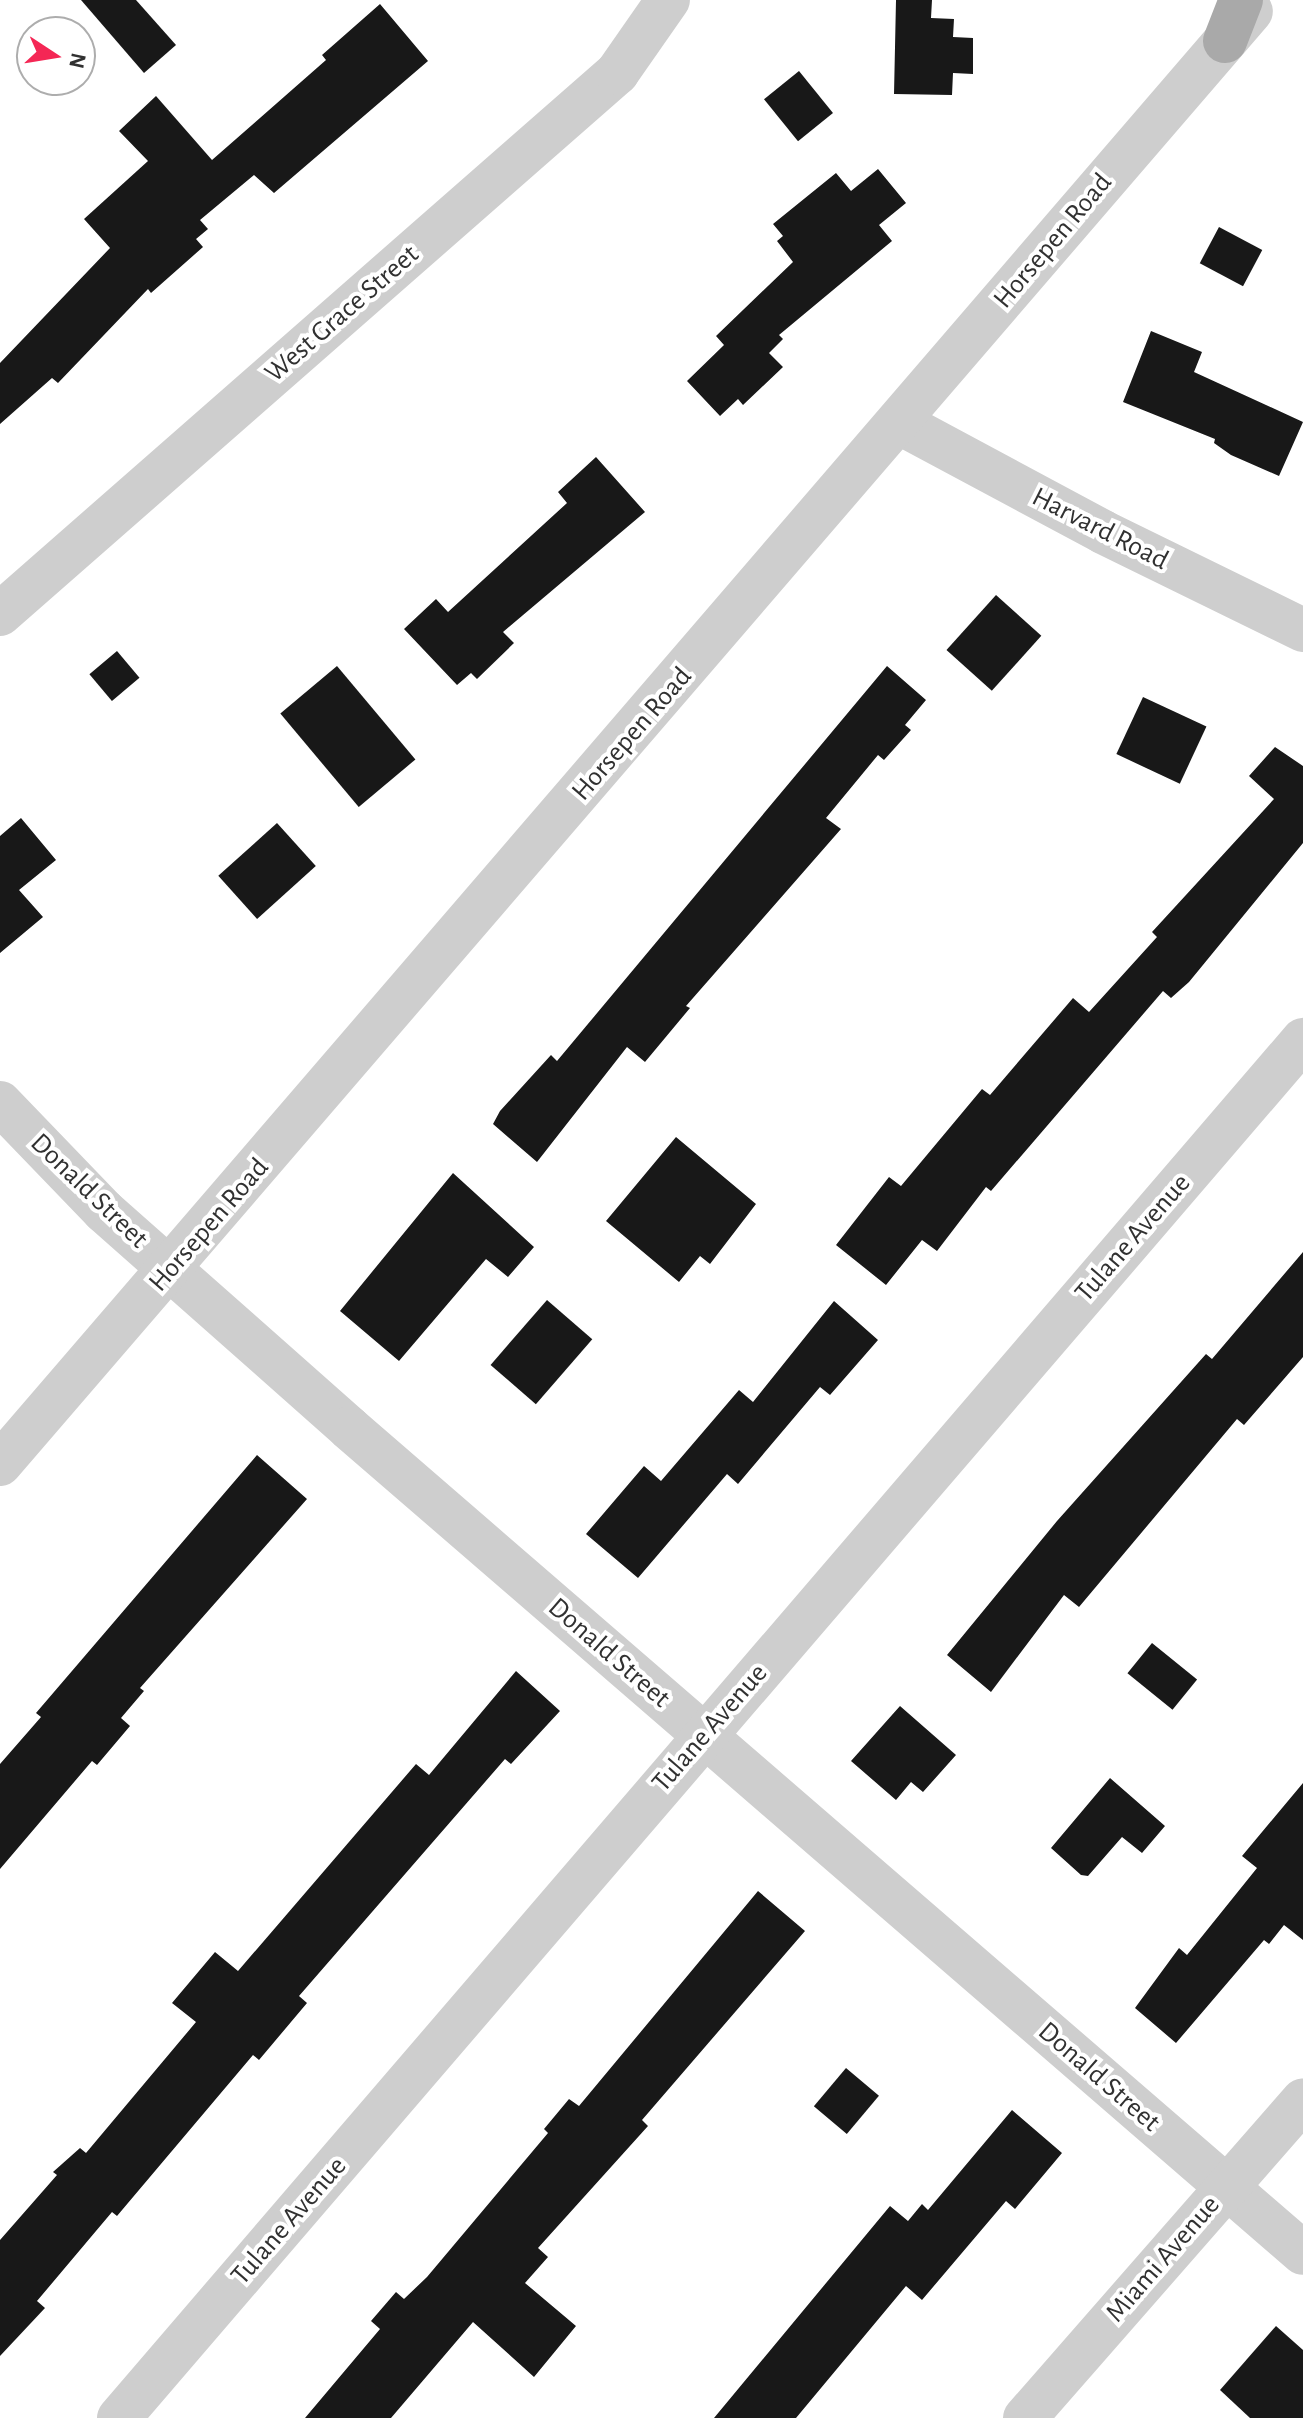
<!DOCTYPE html>
<html>
<head>
<meta charset="utf-8">
<style>
  body { margin:0 }
  #map { position:relative; width:1303px; height:2418px; overflow:hidden; background:#fff; font-family:"Alegreya Sans",sans-serif }
  div>[style] { position:absolute }
  .building>* { inset:0; background:#181818; transform-origin:0 0 }
  .minor>* { height:44px; margin:-22px; padding:0 22px; transform-origin:22px; border-radius:22px; background:#cecece }
  .major>* { height:44px; margin:-22px; padding:0 22px; transform-origin:22px; border-radius:22px; background:#a9a9a9 }
  span { translate:-50% -50%; white-space:nowrap; text-align:center; line-height:1.15; -webkit-text-stroke:8px #fff; paint-order:stroke }
  .street-label { font-size:28px; color:#313131 }
  .north { position:absolute; left:16px; top:16px; width:80px; height:80px; box-sizing:border-box; background:#fff; border:2px solid #adadad; border-radius:50%; rotate:102deg; font-size:22px; font-weight:700; line-height:32px; text-align:center; color:#313131 }
  .north::after { content:''; display:block; margin:auto; width:28px; height:36px; background:#f42755; clip-path:polygon(50% 0,100% 100%,50% 72%,0 100%) }
</style>
</head>
<body>
<div id="map">
  <div class="building">
    <i style="clip-path:polygon(81px 0,136px 0,176px 45px,144px 73px)"></i>
    <i style="clip-path:polygon(896px 0,932px 0,931px 18px,954px 19px,953px 37px,973px 38px,973px 74px,953px 73px,952px 95px,894px 94px)"></i>
    <i style="clip-path:polygon(380px 4px,428px 61px,274px 193px,254px 175px,200px 220px,208px 229px,196px 239px,203px 247px,151px 293px,148px 289px,58px 383px,52px 378px,0 424px,0 363px,110px 248px,84px 219px,148px 161px,119px 131px,156px 96px,212px 160px,326px 60px,322px 55px)"></i>
    <i style="left:799px;top:71px;width:54px;height:45px;rotate:51deg"></i>
    <i style="clip-path:polygon(878px 169px,906px 203px,879px 225px,892px 241px,779px 335px,783px 339px,769px 353px,783px 367px,743px 405px,738px 399px,720px 416px,687px 381px,724px 345px,716px 336px,793px 262px,777px 241px,783px 236px,773px 224px,836px 173px,851px 191px)"></i>
    <i style="left:1219px;top:227px;width:49px;height:41px;rotate:28deg"></i>
    <i style="clip-path:polygon(1151px 331px,1202px 352px,1194px 372px,1303px 422px,1279px 476px,1231px 455px,1214px 443px,1215px 439px,1123px 402px)"></i>
    <i style="clip-path:polygon(596px 457px,645px 512px,503px 632px,514px 643px,477px 679px,471px 673px,457px 685px,404px 629px,436px 599px,448px 612px,567px 503px,558px 492px)"></i>
    <i style="left:996px;top:595px;width:61px;height:74px;rotate:42deg"></i>
    <i style="left:117px;top:651px;width:35px;height:36px;rotate:50deg"></i>
    <i style="left:337px;top:666px;width:122px;height:74px;rotate:50deg"></i>
    <i style="clip-path:polygon(887px 666px,926px 700px,905px 725px,911px 730px,884px 760px,878px 755px,826px 818px,841px 829px,686px 1006px,690px 1008px,645px 1062px,627px 1047px,537px 1162px,493px 1124px,500px 1111px,551px 1055px,557px 1061px)"></i>
    <i style="left:1143px;top:697px;width:70px;height:63px;rotate:25deg"></i>
    <i style="clip-path:polygon(1275px 747px,1303px 766px,1303px 843px,1189px 982px,1171px 998px,1163px 991px,991px 1191px,986px 1187px,937px 1251px,922px 1240px,886px 1285px,836px 1245px,889px 1177px,901px 1186px,982px 1089px,990px 1095px,1073px 998px,1089px 1012px,1157px 937px,1152px 932px,1274px 799px,1249px 776px)"></i>
    <i style="clip-path:polygon(21px 818px,56px 860px,19px 890px,43px 917px,0 953px,0 836px)"></i>
    <i style="left:277px;top:823px;width:58px;height:79px;rotate:48deg"></i>
    <i style="clip-path:polygon(676px 1137px,756px 1204px,710px 1264px,700px 1256px,679px 1282px,606px 1221px)"></i>
    <i style="clip-path:polygon(453px 1173px,534px 1247px,508px 1277px,486px 1259px,399px 1361px,340px 1311px)"></i>
    <i style="clip-path:polygon(1303px 1252px,1303px 1357px,1244px 1425px,1237px 1419px,1079px 1607px,1064px 1595px,991px 1692px,947px 1655px,1057px 1521px,1206px 1354px,1212px 1359px)"></i>
    <i style="left:547px;top:1300px;width:60px;height:86px;rotate:41deg"></i>
    <i style="clip-path:polygon(834px 1301px,878px 1340px,830px 1395px,820px 1387px,738px 1484px,727px 1474px,638px 1578px,586px 1534px,644px 1466px,661px 1481px,739px 1390px,753px 1402px)"></i>
    <i style="clip-path:polygon(257px 1455px,307px 1499px,140px 1688px,144px 1691px,121px 1718px,130px 1726px,97px 1765px,92px 1761px,0 1869px,0 1764px,41px 1717px,36px 1713px)"></i>
    <i style="left:1152px;top:1643px;width:58px;height:39px;rotate:39deg"></i>
    <i style="clip-path:polygon(516px 1671px,560px 1711px,511px 1764px,505px 1759px,299px 1996px,307px 2003px,259px 2060px,253px 2055px,117px 2216px,112px 2212px,37px 2301px,45px 2308px,0 2356px,0 2240px,57px 2175px,53px 2172px,80px 2148px,86px 2153px,196px 2022px,172px 2003px,215px 1952px,238px 1971px,416px 1764px,429px 1775px)"></i>
    <i style="clip-path:polygon(900px 1706px,956px 1755px,923px 1792px,911px 1782px,896px 1800px,851px 1761px)"></i>
    <i style="clip-path:polygon(1110px 1778px,1165px 1826px,1142px 1853px,1122px 1837px,1088px 1876px,1081px 1875px,1051px 1848px)"></i>
    <i style="clip-path:polygon(1303px 1783px,1303px 1940px,1284px 1925px,1269px 1944px,1264px 1940px,1176px 2043px,1135px 2008px,1179px 1948px,1187px 1955px,1257px 1868px,1242px 1856px)"></i>
    <i style="clip-path:polygon(758px 1891px,805px 1931px,642px 2120px,648px 2126px,538px 2248px,548px 2257px,525px 2283px,576px 2326px,534px 2377px,473px 2322px,391px 2418px,305px 2418px,380px 2329px,371px 2321px,396px 2292px,404px 2299px,427px 2277px,548px 2133px,544px 2129px,569px 2099px,579px 2106px)"></i>
    <i style="left:846px;top:2068px;width:43px;height:50px;rotate:40deg"></i>
    <i style="clip-path:polygon(1012px 2110px,1062px 2153px,1015px 2209px,1006px 2201px,922px 2300px,906px 2286px,796px 2418px,714px 2418px,890px 2206px,908px 2221px,922px 2204px,928px 2210px)"></i>
    <i style="clip-path:polygon(1276px 2326px,1303px 2350px,1303px 2418px,1250px 2418px,1220px 2390px)"></i>
  </div>
  <div class="minor">
    <i style="left:900px;top:423px;width:230px;rotate:28.2deg"></i>
    <i style="left:1103px;top:532px;width:223px;rotate:26.1deg"></i>
    <i style="left:0;top:614px;width:821px;rotate:-41.25deg"></i>
    <i style="left:617px;top:73px;width:89px;rotate:-55.1deg"></i>
    <i style="left:0;top:1103px;width:150px;rotate:46.1deg"></i>
    <i style="left:104px;top:1211px;width:327px;rotate:41.5deg"></i>
    <i style="left:349px;top:1428px;width:1261px;rotate:40.85deg"></i>
    <i style="left:0;top:1464px;width:1917px;rotate:-49.27deg"></i>
    <i style="left:119px;top:2418px;width:1817px;rotate:-49.33deg"></i>
    <i style="left:1025px;top:2418px;width:422px;rotate:-48.8deg"></i>
  </div>
  <div class="major">
    <i style="left:1225px;top:41px;width:44px;rotate:-68.7deg"></i>
  </div>
  <div class="street-label">
    <span style="left:1053px;top:241px;rotate:-50deg">Horsepen Road</span>
    <span style="left:342px;top:314px;rotate:-41deg">West Grace Street</span>
    <span style="left:1100px;top:529px;rotate:27deg">Harvard Road</span>
    <span style="left:632px;top:734px;rotate:-49deg">Horsepen Road</span>
    <span style="left:89px;top:1191px;rotate:44deg">Donald Street</span>
    <span style="left:209px;top:1225px;rotate:-49deg">Horsepen Road</span>
    <span style="left:1133px;top:1238px;rotate:-49deg">Tulane Avenue</span>
    <span style="left:609px;top:1653px;rotate:41deg">Donald Street</span>
    <span style="left:710px;top:1728px;rotate:-49deg">Tulane Avenue</span>
    <span style="left:1099px;top:2077px;rotate:41deg">Donald Street</span>
    <span style="left:289px;top:2221px;rotate:-49deg">Tulane Avenue</span>
    <span style="left:1163px;top:2259px;rotate:-49deg">Miami Avenue</span>
  </div>
  <div class="north">N</div>
</div>
</body>
</html>
